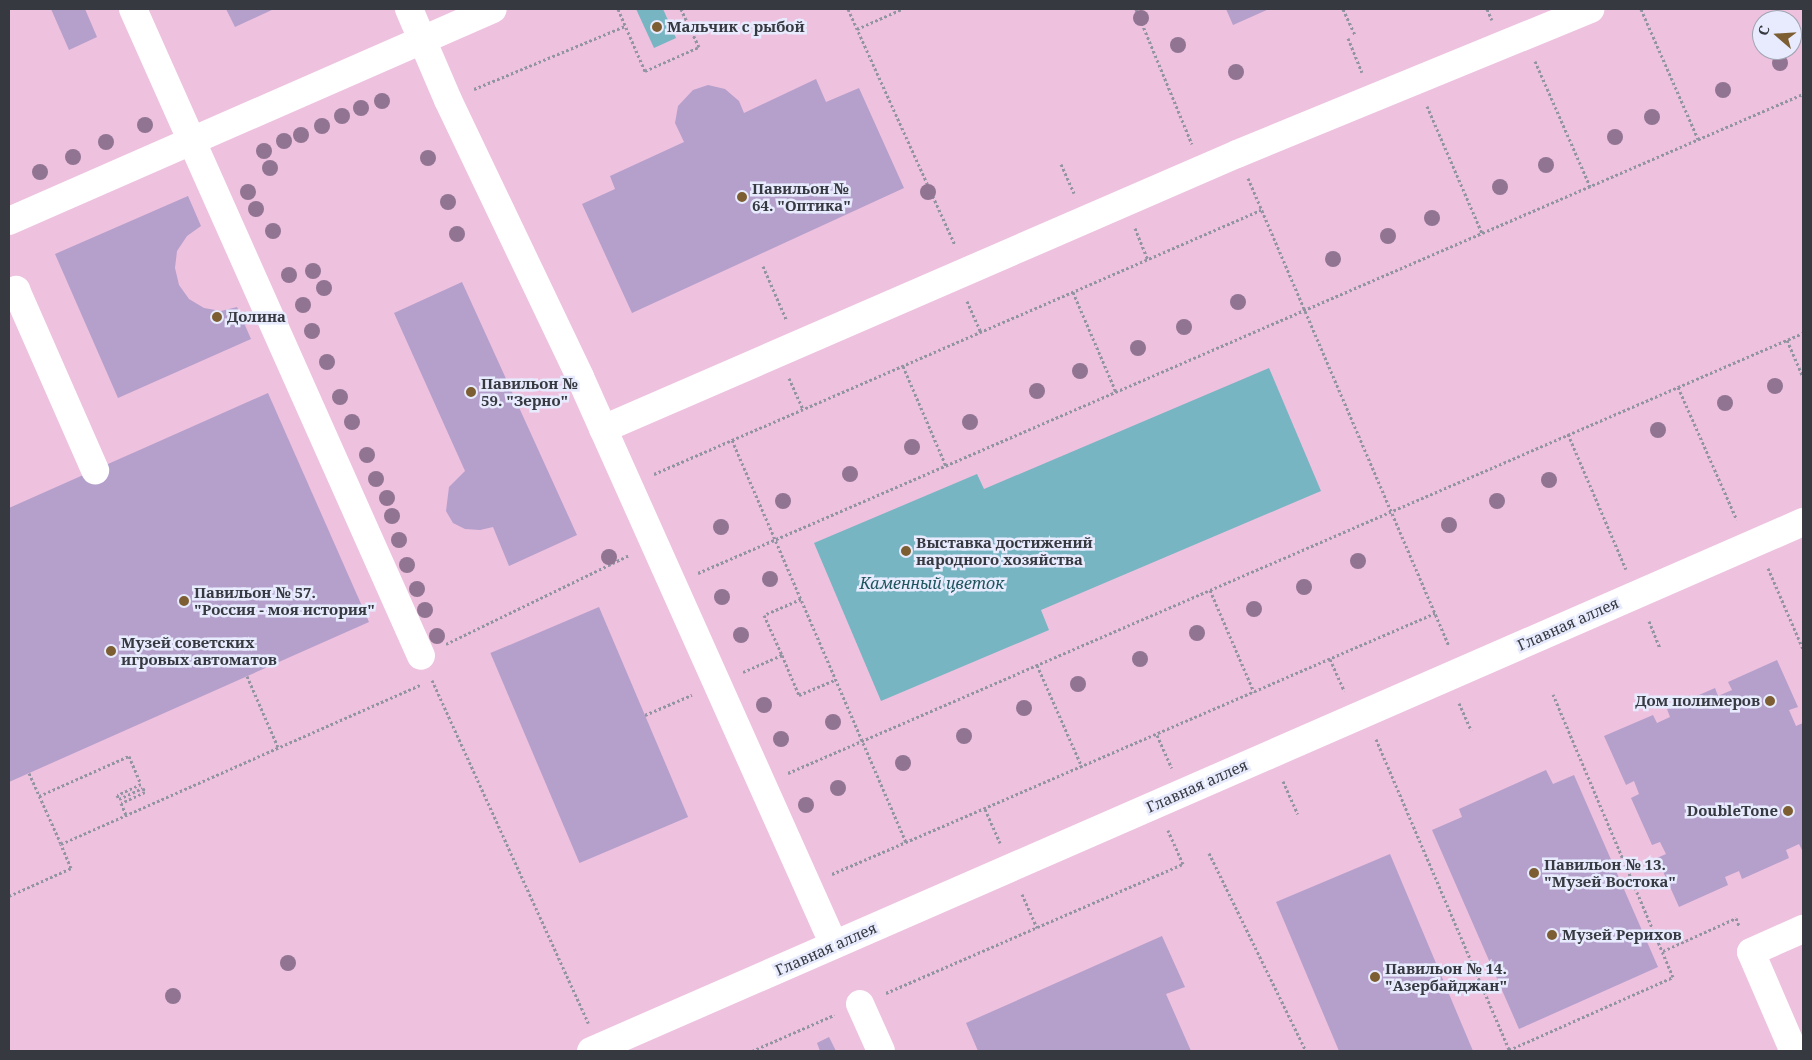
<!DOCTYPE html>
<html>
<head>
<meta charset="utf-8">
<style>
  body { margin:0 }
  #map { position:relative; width:1812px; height:1060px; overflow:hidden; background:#dadef0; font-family:"Noto Serif",serif }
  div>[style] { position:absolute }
  .green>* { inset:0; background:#eec1df }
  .water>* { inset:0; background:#77b5c2 }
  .building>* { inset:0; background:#b59fcb; transform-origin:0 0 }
  .path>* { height:3px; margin-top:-1.5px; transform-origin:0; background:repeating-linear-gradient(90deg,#9194a2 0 2.5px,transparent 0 5px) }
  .minor>* { height:28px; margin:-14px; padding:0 14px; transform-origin:14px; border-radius:14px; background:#fff }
  .trees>* { width:16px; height:16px; margin:-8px; border-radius:50%; background:#907492 }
  .dots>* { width:14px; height:14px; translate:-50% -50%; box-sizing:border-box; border:2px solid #e7ebfd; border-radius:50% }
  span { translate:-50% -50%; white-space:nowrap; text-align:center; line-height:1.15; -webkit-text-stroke:5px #e7ebfd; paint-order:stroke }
  .poi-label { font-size:15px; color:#373940; font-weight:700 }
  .left { translate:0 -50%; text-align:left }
  .right { translate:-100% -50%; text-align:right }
  .street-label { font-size:15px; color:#373940 }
  .water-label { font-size:16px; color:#1e545e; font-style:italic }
  .frame { position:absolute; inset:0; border:10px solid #373940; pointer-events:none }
  .north { position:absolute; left:1752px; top:10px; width:50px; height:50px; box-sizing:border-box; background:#e7ebfd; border:1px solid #a1a4b1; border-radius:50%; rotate:289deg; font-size:14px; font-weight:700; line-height:20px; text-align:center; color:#373940 }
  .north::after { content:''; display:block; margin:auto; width:18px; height:22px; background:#7d5e32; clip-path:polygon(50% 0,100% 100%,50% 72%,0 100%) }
</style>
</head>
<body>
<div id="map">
  <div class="green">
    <i style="clip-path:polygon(evenodd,9px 9px,1803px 9px,1803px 1051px,9px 1051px,9px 9px,1762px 20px,1792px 20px,1792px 50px,1762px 50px,1762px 20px)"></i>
  </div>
  <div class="water">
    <i style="clip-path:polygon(636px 9px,663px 9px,676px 38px,654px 48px)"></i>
    <i style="clip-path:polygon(1269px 368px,1321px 491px,1041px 610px,1049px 630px,881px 701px,814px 543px,977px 474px,984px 489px)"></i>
  </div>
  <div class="building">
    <i style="clip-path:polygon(51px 9px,85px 9px,97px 37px,69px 50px)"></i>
    <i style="clip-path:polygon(226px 9px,274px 9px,235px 27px)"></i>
    <i style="clip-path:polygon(1226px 9px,1269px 9px,1233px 25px)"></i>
    <i style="clip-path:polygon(816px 79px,826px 102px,859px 88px,904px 188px,632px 313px,582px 204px,615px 189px,610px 176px,684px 142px,675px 123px,678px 106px,693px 90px,708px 85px,725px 89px,739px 101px,744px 113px)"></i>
    <i style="clip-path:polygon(188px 196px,201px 226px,187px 236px,177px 251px,175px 268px,179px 285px,189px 299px,204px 308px,221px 311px,237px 307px,251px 339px,118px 398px,55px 254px)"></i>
    <i style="clip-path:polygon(462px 282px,577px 535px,509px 566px,493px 527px,480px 530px,465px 529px,453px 523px,446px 511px,449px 487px,465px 471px,394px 313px)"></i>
    <i style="clip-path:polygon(268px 393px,369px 622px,9px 782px,9px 508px)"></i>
    <i style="left:599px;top:607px;width:228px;height:118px;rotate:67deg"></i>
    <i style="clip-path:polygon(1777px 660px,1798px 707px,1789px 710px,1796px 726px,1803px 723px,1803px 852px,1799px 844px,1786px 850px,1789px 858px,1742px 879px,1739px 871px,1725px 877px,1728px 885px,1679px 907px,1657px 858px,1666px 854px,1660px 842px,1652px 845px,1631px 798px,1639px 794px,1634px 781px,1626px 785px,1604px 736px,1653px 715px,1657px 723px,1670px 717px,1667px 709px,1715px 688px,1718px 696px,1732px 690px,1728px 682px)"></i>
    <i style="clip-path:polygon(1546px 770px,1553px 784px,1574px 775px,1658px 967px,1519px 1029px,1432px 830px,1462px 817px,1459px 809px)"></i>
    <i style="clip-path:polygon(1390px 854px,1473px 1051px,1339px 1051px,1276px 902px)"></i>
    <i style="clip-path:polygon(1162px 936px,1185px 987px,1166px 994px,1191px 1051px,978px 1051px,966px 1023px)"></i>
    <i style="clip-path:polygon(829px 1037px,836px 1051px,820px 1051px,817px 1043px)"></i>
  </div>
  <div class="path">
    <i style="left:618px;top:9px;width:68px;rotate:66.5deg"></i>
    <i style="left:645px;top:71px;width:59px;rotate:-24deg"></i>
    <i style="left:699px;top:47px;width:42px;rotate:-115.3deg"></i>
    <i style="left:848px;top:9px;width:259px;rotate:65.6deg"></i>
    <i style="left:1136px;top:9px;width:146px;rotate:67.5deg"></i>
    <i style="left:1343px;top:9px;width:29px;rotate:65deg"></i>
    <i style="left:1487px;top:9px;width:12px;rotate:66deg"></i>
    <i style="left:1641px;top:9px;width:142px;rotate:66.3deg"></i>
    <i style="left:857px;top:29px;width:49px;rotate:-24deg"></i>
    <i style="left:1348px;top:38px;width:37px;rotate:68deg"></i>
    <i style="left:1535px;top:61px;width:137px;rotate:66.3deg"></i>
    <i style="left:474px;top:89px;width:164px;rotate:-22.6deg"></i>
    <i style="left:1427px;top:106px;width:138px;rotate:66.6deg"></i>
    <i style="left:1061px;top:164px;width:32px;rotate:66deg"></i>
    <i style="left:1248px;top:178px;width:509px;rotate:66.76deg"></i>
    <i style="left:1135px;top:228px;width:35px;rotate:68deg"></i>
    <i style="left:763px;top:266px;width:58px;rotate:66.5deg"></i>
    <i style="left:1073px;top:292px;width:109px;rotate:66.7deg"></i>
    <i style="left:967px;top:301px;width:34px;rotate:66deg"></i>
    <i style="left:1787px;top:340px;width:40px;rotate:66.6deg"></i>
    <i style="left:903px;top:366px;width:109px;rotate:66.7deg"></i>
    <i style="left:789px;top:378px;width:35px;rotate:66deg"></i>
    <i style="left:1678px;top:387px;width:145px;rotate:66.1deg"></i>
    <i style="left:1568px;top:434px;width:147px;rotate:66.8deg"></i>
    <i style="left:732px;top:440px;width:439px;rotate:66.6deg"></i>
    <i style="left:654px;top:474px;width:662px;rotate:-23.51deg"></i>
    <i style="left:1768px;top:568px;width:88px;rotate:66.6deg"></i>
    <i style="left:698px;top:573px;width:1204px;rotate:-23.44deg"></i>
    <i style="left:1210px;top:590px;width:111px;rotate:66.7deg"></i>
    <i style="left:801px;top:599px;width:40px;rotate:156.6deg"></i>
    <i style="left:764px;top:615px;width:44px;rotate:65.8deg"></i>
    <i style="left:782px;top:655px;width:43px;rotate:67deg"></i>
    <i style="left:799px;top:695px;width:39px;rotate:-23deg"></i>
    <i style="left:1649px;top:621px;width:29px;rotate:68deg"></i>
    <i style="left:446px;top:644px;width:203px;rotate:-25.9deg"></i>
    <i style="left:1330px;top:659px;width:35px;rotate:66deg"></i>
    <i style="left:1037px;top:665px;width:111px;rotate:66.2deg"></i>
    <i style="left:743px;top:672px;width:43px;rotate:-23.6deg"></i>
    <i style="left:247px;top:676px;width:77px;rotate:66.4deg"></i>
    <i style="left:432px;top:680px;width:377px;rotate:65.5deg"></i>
    <i style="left:1459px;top:703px;width:30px;rotate:66deg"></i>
    <i style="left:645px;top:715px;width:51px;rotate:-23.1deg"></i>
    <i style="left:1157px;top:735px;width:36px;rotate:66deg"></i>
    <i style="left:1376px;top:739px;width:338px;rotate:66.8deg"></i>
    <i style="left:1509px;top:1050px;width:180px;rotate:-24deg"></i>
    <i style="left:1673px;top:977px;width:307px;rotate:-113deg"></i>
    <i style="left:29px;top:773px;width:78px;rotate:65.7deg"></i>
    <i style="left:788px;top:773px;width:1106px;rotate:-23.44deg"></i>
    <i style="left:1283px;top:781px;width:36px;rotate:66deg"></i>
    <i style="left:39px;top:796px;width:98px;rotate:-24deg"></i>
    <i style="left:129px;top:756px;width:30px;rotate:67deg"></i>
    <i style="left:141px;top:784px;width:26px;rotate:155deg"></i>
    <i style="left:117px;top:795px;width:4px;rotate:63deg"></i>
    <i style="left:119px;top:799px;width:26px;rotate:-25deg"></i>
    <i style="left:143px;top:788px;width:4px;rotate:63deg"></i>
    <i style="left:145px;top:792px;width:26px;rotate:155deg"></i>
    <i style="left:121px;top:803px;width:13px;rotate:67deg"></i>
    <i style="left:985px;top:809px;width:37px;rotate:66deg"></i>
    <i style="left:1209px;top:853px;width:220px;rotate:63.9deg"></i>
    <i style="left:832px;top:874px;width:657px;rotate:-23.4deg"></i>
    <i style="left:1022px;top:894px;width:37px;rotate:66deg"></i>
    <i style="left:9px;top:896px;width:68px;rotate:-24.3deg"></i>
    <i style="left:71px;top:868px;width:26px;rotate:-113deg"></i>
    <i style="left:61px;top:844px;width:393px;rotate:-23.9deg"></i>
    <i style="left:1663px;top:951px;width:80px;rotate:-24.3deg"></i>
    <i style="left:1736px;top:918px;width:9px;rotate:69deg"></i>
    <i style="left:886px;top:993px;width:324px;rotate:-23.5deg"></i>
    <i style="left:1183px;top:864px;width:37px;rotate:-114deg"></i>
    <i style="left:752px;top:1051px;width:90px;rotate:-23.7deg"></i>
  </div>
  <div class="minor">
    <i style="left:133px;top:9px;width:708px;rotate:66deg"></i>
    <i style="left:409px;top:9px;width:99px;rotate:66.8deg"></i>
    <i style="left:448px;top:100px;width:307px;rotate:64.5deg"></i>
    <i style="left:580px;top:377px;width:622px;rotate:65.91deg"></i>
    <i style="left:9px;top:221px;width:528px;rotate:-23.65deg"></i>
    <i style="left:9px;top:293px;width:8px;rotate:-23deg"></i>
    <i style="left:16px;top:290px;width:197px;rotate:66.3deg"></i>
    <i style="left:603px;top:429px;width:691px;rotate:-23.45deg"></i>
    <i style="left:1237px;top:154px;width:382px;rotate:-22.3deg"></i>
    <i style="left:860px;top:1004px;width:51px;rotate:65.9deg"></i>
    <i style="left:1791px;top:1045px;width:101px;rotate:-113.3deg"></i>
    <i style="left:1751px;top:952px;width:57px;rotate:-23.9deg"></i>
    <i style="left:591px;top:1051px;width:1322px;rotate:-23.58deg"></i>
  </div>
  <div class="trees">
    <i style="left:1141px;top:18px"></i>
    <i style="left:1178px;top:45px"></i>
    <i style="left:1780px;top:63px"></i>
    <i style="left:1236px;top:72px"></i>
    <i style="left:1723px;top:90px"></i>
    <i style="left:382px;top:101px"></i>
    <i style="left:361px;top:108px"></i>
    <i style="left:342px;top:116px"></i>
    <i style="left:1652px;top:117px"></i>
    <i style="left:145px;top:125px"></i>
    <i style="left:322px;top:126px"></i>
    <i style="left:301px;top:135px"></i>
    <i style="left:1615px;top:137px"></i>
    <i style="left:284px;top:141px"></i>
    <i style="left:106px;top:142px"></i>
    <i style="left:264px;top:151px"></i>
    <i style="left:73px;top:157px"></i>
    <i style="left:428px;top:158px"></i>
    <i style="left:1546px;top:165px"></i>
    <i style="left:270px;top:168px"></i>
    <i style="left:40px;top:172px"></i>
    <i style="left:1500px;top:187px"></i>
    <i style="left:248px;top:192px"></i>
    <i style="left:928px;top:192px"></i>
    <i style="left:448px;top:202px"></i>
    <i style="left:256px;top:209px"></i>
    <i style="left:1432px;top:218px"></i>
    <i style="left:273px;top:231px"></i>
    <i style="left:457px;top:234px"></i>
    <i style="left:1388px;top:236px"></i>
    <i style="left:1333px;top:259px"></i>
    <i style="left:313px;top:271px"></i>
    <i style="left:289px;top:275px"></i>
    <i style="left:324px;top:288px"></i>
    <i style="left:1238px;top:302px"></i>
    <i style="left:303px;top:305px"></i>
    <i style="left:1184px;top:327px"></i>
    <i style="left:312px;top:331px"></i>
    <i style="left:1138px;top:348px"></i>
    <i style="left:327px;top:362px"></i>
    <i style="left:1080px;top:371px"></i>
    <i style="left:1775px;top:386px"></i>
    <i style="left:1037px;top:391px"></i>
    <i style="left:340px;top:397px"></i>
    <i style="left:1725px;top:403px"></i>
    <i style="left:352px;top:422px"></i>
    <i style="left:970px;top:422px"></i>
    <i style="left:1658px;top:430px"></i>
    <i style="left:912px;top:447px"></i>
    <i style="left:367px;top:455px"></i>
    <i style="left:850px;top:474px"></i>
    <i style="left:376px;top:479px"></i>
    <i style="left:1549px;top:480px"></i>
    <i style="left:387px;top:498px"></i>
    <i style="left:783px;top:501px"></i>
    <i style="left:1497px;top:501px"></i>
    <i style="left:392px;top:516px"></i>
    <i style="left:1449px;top:525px"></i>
    <i style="left:721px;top:527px"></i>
    <i style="left:399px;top:540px"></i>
    <i style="left:609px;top:557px"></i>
    <i style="left:1358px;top:561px"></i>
    <i style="left:407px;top:565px"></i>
    <i style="left:770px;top:579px"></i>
    <i style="left:1304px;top:587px"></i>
    <i style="left:417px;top:589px"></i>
    <i style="left:722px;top:597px"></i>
    <i style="left:1254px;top:609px"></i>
    <i style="left:425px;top:610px"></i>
    <i style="left:1197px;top:633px"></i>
    <i style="left:741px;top:635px"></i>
    <i style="left:437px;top:636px"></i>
    <i style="left:1140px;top:659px"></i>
    <i style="left:1078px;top:684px"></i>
    <i style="left:764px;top:705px"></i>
    <i style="left:1024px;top:708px"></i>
    <i style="left:833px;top:722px"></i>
    <i style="left:964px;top:736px"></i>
    <i style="left:781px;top:739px"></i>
    <i style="left:903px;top:763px"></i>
    <i style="left:838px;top:788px"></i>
    <i style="left:806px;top:805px"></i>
    <i style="left:288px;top:963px"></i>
    <i style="left:173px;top:996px"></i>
  </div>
  <div class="dots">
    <i style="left:657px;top:27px;background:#7d5e32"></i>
    <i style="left:742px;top:197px;background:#7d5e32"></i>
    <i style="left:217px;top:317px;background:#7d5e32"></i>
    <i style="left:471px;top:392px;background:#7d5e32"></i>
    <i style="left:906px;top:551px;background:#7d5e32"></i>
    <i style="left:184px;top:601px;background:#7d5e32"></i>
    <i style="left:111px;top:651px;background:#7d5e32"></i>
    <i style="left:1770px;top:701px;background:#7d5e32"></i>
    <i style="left:1788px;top:811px;background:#7d5e32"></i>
    <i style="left:1534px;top:873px;background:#7d5e32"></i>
    <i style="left:1552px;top:935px;background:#7d5e32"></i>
    <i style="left:1375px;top:977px;background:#7d5e32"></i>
  </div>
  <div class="poi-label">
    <span class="left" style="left:667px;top:27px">Мальчик с рыбой</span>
    <span class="left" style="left:752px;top:197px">Павильон №<br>64. "Оптика"</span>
    <span class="left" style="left:227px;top:317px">Долина</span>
    <span class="left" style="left:481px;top:392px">Павильон №<br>59. "Зерно"</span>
    <span class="left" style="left:916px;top:551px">Выставка достижений<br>народного хозяйства</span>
    <span class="left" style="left:194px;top:601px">Павильон № 57.<br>"Россия - моя история"</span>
    <span class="left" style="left:121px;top:651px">Музей советских<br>игровых автоматов</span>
    <span class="right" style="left:1760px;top:701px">Дом полимеров</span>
    <span class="right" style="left:1778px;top:811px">DoubleTone</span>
    <span class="left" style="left:1544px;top:873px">Павильон № 13.<br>"Музей Востока"</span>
    <span class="left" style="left:1562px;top:935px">Музей Рерихов</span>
    <span class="left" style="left:1385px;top:977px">Павильон № 14.<br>"Азербайджан"</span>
  </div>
  <div class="street-label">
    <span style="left:1568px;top:624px;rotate:-24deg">Главная аллея</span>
    <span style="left:1197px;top:786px;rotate:-24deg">Главная аллея</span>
    <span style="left:826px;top:949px;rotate:-24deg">Главная аллея</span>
  </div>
  <div class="water-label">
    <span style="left:932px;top:583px">Каменный цветок</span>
  </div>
  <div class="frame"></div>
  <div class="north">С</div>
</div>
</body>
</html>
